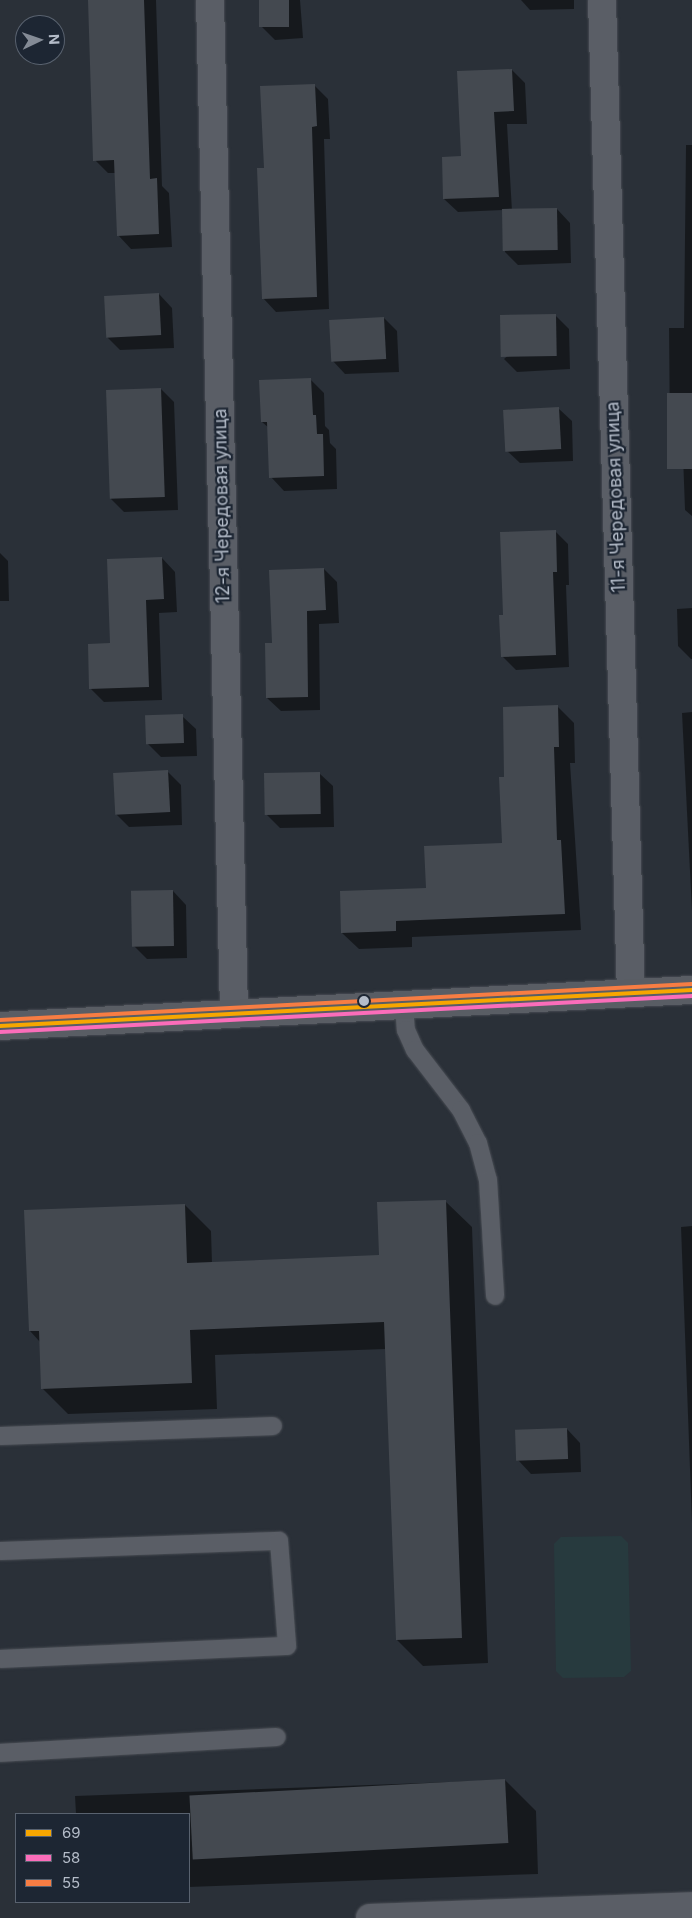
<!DOCTYPE html>
<html>
<head>
<meta charset="utf-8">
<style>
  body { margin:0 }
  #map { position:relative; width:692px; height:1918px; overflow:hidden; background:#2a3038; font-family:Inter,sans-serif }
  div>[style] { position:absolute }
  .green>* { inset:0; background:#273a3e }
  .shadow>* { inset:0; background:#0007 }
  .building>* { inset:0; background:#444950; transform-origin:0 0 }
  .roads { filter:drop-shadow(0 0 1px #484c53) drop-shadow(0 0 1px #484c53) }
  .lane>* { height:18px; margin:-9px; padding:0 9px; transform-origin:9px; border-radius:9px; background:#5a5e66 }
  .street>* { height:28px; margin:-14px; padding:0 14px; transform-origin:14px; border-radius:14px; background:#5a5e66 }
  .secondary>* { height:28px; margin:-14px; padding:0 14px; transform-origin:14px; border-radius:14px; background:#595d64 }
  .bus-1>* { height:4px; margin:-2px; padding:0 2px; transform-origin:2px; border-radius:2px; background:#f7a600 }
  .bus-2>* { height:4px; margin:-2px; padding:0 2px; transform-origin:2px; border-radius:2px; background:#fb6dba }
  .bus-3>* { height:4px; margin:-2px; padding:0 2px; transform-origin:2px; border-radius:2px; background:#f77d43 }
  .dots>* { width:14px; height:14px; translate:-50% -50%; box-sizing:border-box; border:2px solid #1d2633; border-radius:50% }
  span { translate:-50% -50%; white-space:nowrap; text-align:center; line-height:1.15; -webkit-text-stroke:4.5px #1d2633; paint-order:stroke }
  .street-label { font-size:18px; color:#b4bcc9 }
  .legend { position:absolute; left:15px; top:1813px; width:175px; height:90px; box-sizing:border-box; background:#1d2633; border:1px solid #59626f; margin:0; padding:6px 9px; list-style:none; font-size:15px; color:#b4bcc9 }
  .legend li { display:flex; align-items:center; gap:10px; height:25px }
  .legend b { width:25px; border:1px solid #59626f }
  .north { position:absolute; left:15px; top:15px; width:50px; height:50px; box-sizing:border-box; background:#1d2633; border:1px solid #59626f; border-radius:50%; rotate:87deg; font-size:14px; font-weight:700; line-height:20px; text-align:center; color:#b4bcc9 }
  .north::after { content:''; display:block; margin:auto; width:18px; height:22px; background:#848b96; clip-path:polygon(50% 0,100% 100%,50% 72%,0 100%) }
</style>
</head>
<body>
<div id="map">
  <div class="green">
    <i style="clip-path:polygon(621px 1536px,628px 1543px,631px 1671px,624px 1677px,563px 1678px,556px 1671px,554px 1544px,561px 1537px)"></i>
  </div>
  <div class="shadow">
    <i style="clip-path:polygon(89px 0,156px 0,162px 186px,169px 193px,172px 247px,131px 249px,118px 235px,116px 173px,108px 173px,95px 160px)"></i>
    <i style="clip-path:polygon(260px 0,300px 0,303px 38px,275px 40px,262px 27px)"></i>
    <i style="clip-path:polygon(521px 0,574px 0,574px 9px,530px 10px)"></i>
    <i style="clip-path:polygon(512px 70px,525px 83px,527px 124px,507px 124px,512px 211px,557px 209px,570px 223px,571px 263px,518px 265px,505px 252px,503px 210px,458px 212px,444px 199px,462px 158px)"></i>
    <i style="clip-path:polygon(315px 86px,328px 99px,330px 139px,324px 139px,329px 309px,276px 312px,263px 298px,265px 169px)"></i>
    <i style="clip-path:polygon(686px 145px,692px 145px,692px 516px,685px 510px,683px 456px,670px 443px,669px 328px,684px 328px)"></i>
    <i style="clip-path:polygon(159px 294px,172px 308px,174px 348px,120px 350px,107px 337px,105px 297px)"></i>
    <i style="clip-path:polygon(555px 315px,569px 329px,570px 369px,517px 372px,504px 359px)"></i>
    <i style="clip-path:polygon(384px 318px,397px 331px,399px 372px,345px 374px,332px 360px)"></i>
    <i style="clip-path:polygon(310px 379px,324px 393px,325px 426px,329px 430px,330px 443px,336px 449px,337px 489px,284px 491px,271px 477px,269px 428px,262px 422px)"></i>
    <i style="clip-path:polygon(161px 389px,174px 402px,178px 510px,124px 512px,111px 499px)"></i>
    <i style="clip-path:polygon(558px 408px,572px 421px,573px 461px,520px 463px,506px 450px)"></i>
    <i style="clip-path:polygon(555px 531px,568px 544px,569px 585px,566px 585px,569px 667px,516px 670px,502px 656px,505px 616px)"></i>
    <i style="clip-path:polygon(0 553px,8px 561px,9px 601px,0 601px)"></i>
    <i style="clip-path:polygon(162px 558px,175px 572px,177px 612px,159px 613px,162px 700px,104px 702px,91px 689px,111px 644px)"></i>
    <i style="clip-path:polygon(324px 569px,337px 582px,339px 623px,319px 624px,320px 710px,281px 711px,267px 698px,273px 644px)"></i>
    <i style="clip-path:polygon(692px 608px,692px 659px,691px 659px,678px 646px,677px 609px)"></i>
    <i style="clip-path:polygon(557px 706px,574px 723px,575px 763px,570px 763px,581px 930px,412px 937px,412px 947px,359px 949px,342px 933px,427px 889px,503px 844px,506px 778px)"></i>
    <i style="clip-path:polygon(692px 712px,692px 911px,682px 713px)"></i>
    <i style="clip-path:polygon(182px 716px,196px 729px,197px 756px,161px 757px,148px 744px)"></i>
    <i style="clip-path:polygon(167px 771px,181px 785px,182px 825px,129px 827px,116px 814px,114px 774px)"></i>
    <i style="clip-path:polygon(319px 773px,333px 786px,334px 827px,280px 828px,267px 815px)"></i>
    <i style="clip-path:polygon(173px 891px,186px 905px,187px 958px,147px 959px,134px 946px)"></i>
    <i style="clip-path:polygon(445px 1201px,472px 1227px,488px 1663px,423px 1666px,397px 1640px,386px 1349px,215px 1355px,217px 1409px,68px 1414px,42px 1388px,40px 1342px,30px 1331px,185px 1205px,211px 1231px,212px 1263px,380px 1257px)"></i>
    <i style="clip-path:polygon(692px 1226px,692px 1523px,681px 1227px)"></i>
    <i style="clip-path:polygon(567px 1429px,580px 1443px,581px 1472px,531px 1474px,518px 1460px)"></i>
    <i style="clip-path:polygon(505px 1780px,536px 1811px,538px 1874px,189px 1887px,189px 1814px,76px 1814px,75px 1796px)"></i>
  </div>
  <div class="building">
    <i style="clip-path:polygon(88px 0,144px 0,150px 179px,157px 178px,159px 234px,117px 236px,114px 160px,93px 161px)"></i>
    <i style="left:259px;top:0;width:30px;height:27px"></i>
    <i style="clip-path:polygon(512px 69px,514px 111px,494px 112px,499px 197px,443px 199px,442px 157px,461px 156px,457px 71px)"></i>
    <i style="clip-path:polygon(315px 84px,317px 126px,312px 127px,317px 297px,262px 299px,257px 168px,264px 168px,260px 86px)"></i>
    <i style="left:557px;top:208px;width:42px;height:55px;rotate:89deg"></i>
    <i style="left:159px;top:293px;width:42px;height:55px;rotate:87deg"></i>
    <i style="left:556px;top:314px;width:42px;height:56px;rotate:89deg"></i>
    <i style="left:384px;top:317px;width:42px;height:55px;rotate:87deg"></i>
    <i style="clip-path:polygon(311px 378px,313px 415px,316px 415px,317px 434px,323px 434px,324px 476px,269px 478px,267px 422px,261px 422px,259px 380px)"></i>
    <i style="left:161px;top:388px;width:109px;height:55px;rotate:88deg"></i>
    <i style="left:692px;top:393px;width:76px;height:25px;rotate:90deg"></i>
    <i style="left:559px;top:407px;width:42px;height:56px;rotate:87deg"></i>
    <i style="clip-path:polygon(556px 530px,557px 572px,553px 572px,556px 655px,501px 657px,499px 615px,503px 615px,500px 532px)"></i>
    <i style="clip-path:polygon(162px 557px,164px 599px,146px 600px,149px 687px,89px 689px,88px 644px,110px 643px,107px 559px)"></i>
    <i style="clip-path:polygon(324px 568px,326px 610px,307px 611px,308px 697px,266px 698px,265px 643px,272px 643px,269px 570px)"></i>
    <i style="clip-path:polygon(558px 705px,559px 747px,554px 747px,557px 840px,561px 840px,565px 914px,396px 921px,396px 931px,341px 933px,340px 891px,426px 888px,424px 846px,502px 843px,499px 777px,504px 777px,503px 707px)"></i>
    <i style="left:183px;top:714px;width:29px;height:38px;rotate:88deg"></i>
    <i style="left:168px;top:770px;width:42px;height:55px;rotate:87deg"></i>
    <i style="left:320px;top:772px;width:42px;height:56px;rotate:89deg"></i>
    <i style="left:173px;top:890px;width:56px;height:42px;rotate:89deg"></i>
    <i style="clip-path:polygon(446px 1200px,462px 1638px,396px 1640px,384px 1322px,190px 1330px,192px 1383px,41px 1389px,39px 1331px,29px 1331px,24px 1210px,185px 1204px,187px 1263px,379px 1255px,377px 1202px)"></i>
    <i style="left:567px;top:1428px;width:31px;height:52px;rotate:88deg"></i>
    <i style="left:505px;top:1779px;width:64px;height:316px;rotate:87deg"></i>
  </div>
  <div class="roads">
    <div class="lane">
      <i style="left:404px;top:1004px;width:26px;rotate:86deg"></i>
      <i style="left:406px;top:1030px;width:22px;rotate:66deg"></i>
      <i style="left:415px;top:1050px;width:76px;rotate:52.5deg"></i>
      <i style="left:461px;top:1110px;width:37px;rotate:63deg"></i>
      <i style="left:478px;top:1143px;width:38px;rotate:75deg"></i>
      <i style="left:488px;top:1180px;width:116px;rotate:86.5deg"></i>
      <i style="left:0;top:1436px;width:273px;rotate:-2.1deg"></i>
      <i style="left:0;top:1551px;width:279px;rotate:-2.1deg"></i>
      <i style="left:279px;top:1541px;width:105px;rotate:85.6deg"></i>
      <i style="left:287px;top:1646px;width:287px;rotate:177.4deg"></i>
      <i style="left:0;top:1753px;width:277px;rotate:-3.3deg"></i>
    </div>
    <div class="street">
      <i style="left:210px;top:0;width:1013px;rotate:88.64deg"></i>
      <i style="left:602px;top:0;width:993px;rotate:88.33deg"></i>
      <i style="left:370px;top:1918px;width:322px;rotate:-2.1deg"></i>
    </div>
    <div class="secondary">
      <i style="left:0;top:1026px;width:693px;rotate:-2.98deg"></i>
    </div>
  </div>
  <div class="bus-1">
    <i style="left:0;top:1026px;width:693px;rotate:-2.98deg"></i>
  </div>
  <div class="bus-2">
    <i style="left:0;top:1032px;width:693px;rotate:-2.98deg"></i>
  </div>
  <div class="bus-3">
    <i style="left:0;top:1020px;width:693px;rotate:-2.98deg"></i>
  </div>
  <div class="dots">
    <i style="left:364px;top:1001px;background:#b4bcc9"></i>
  </div>
  <div class="street-label">
    <span style="left:616px;top:497px;rotate:-92deg">11-я Чередовая улица</span>
    <span style="left:222px;top:506px;rotate:-91deg">12-я Чередовая улица</span>
  </div>
  <ul class="legend">
  <li><b style="height:6px;background:#f7a600"></b>69</li>
  <li><b style="height:6px;background:#fb6dba"></b>58</li>
  <li><b style="height:6px;background:#f77d43"></b>55</li>
  </ul>
  <div class="north">N</div>
</div>
</body>
</html>
